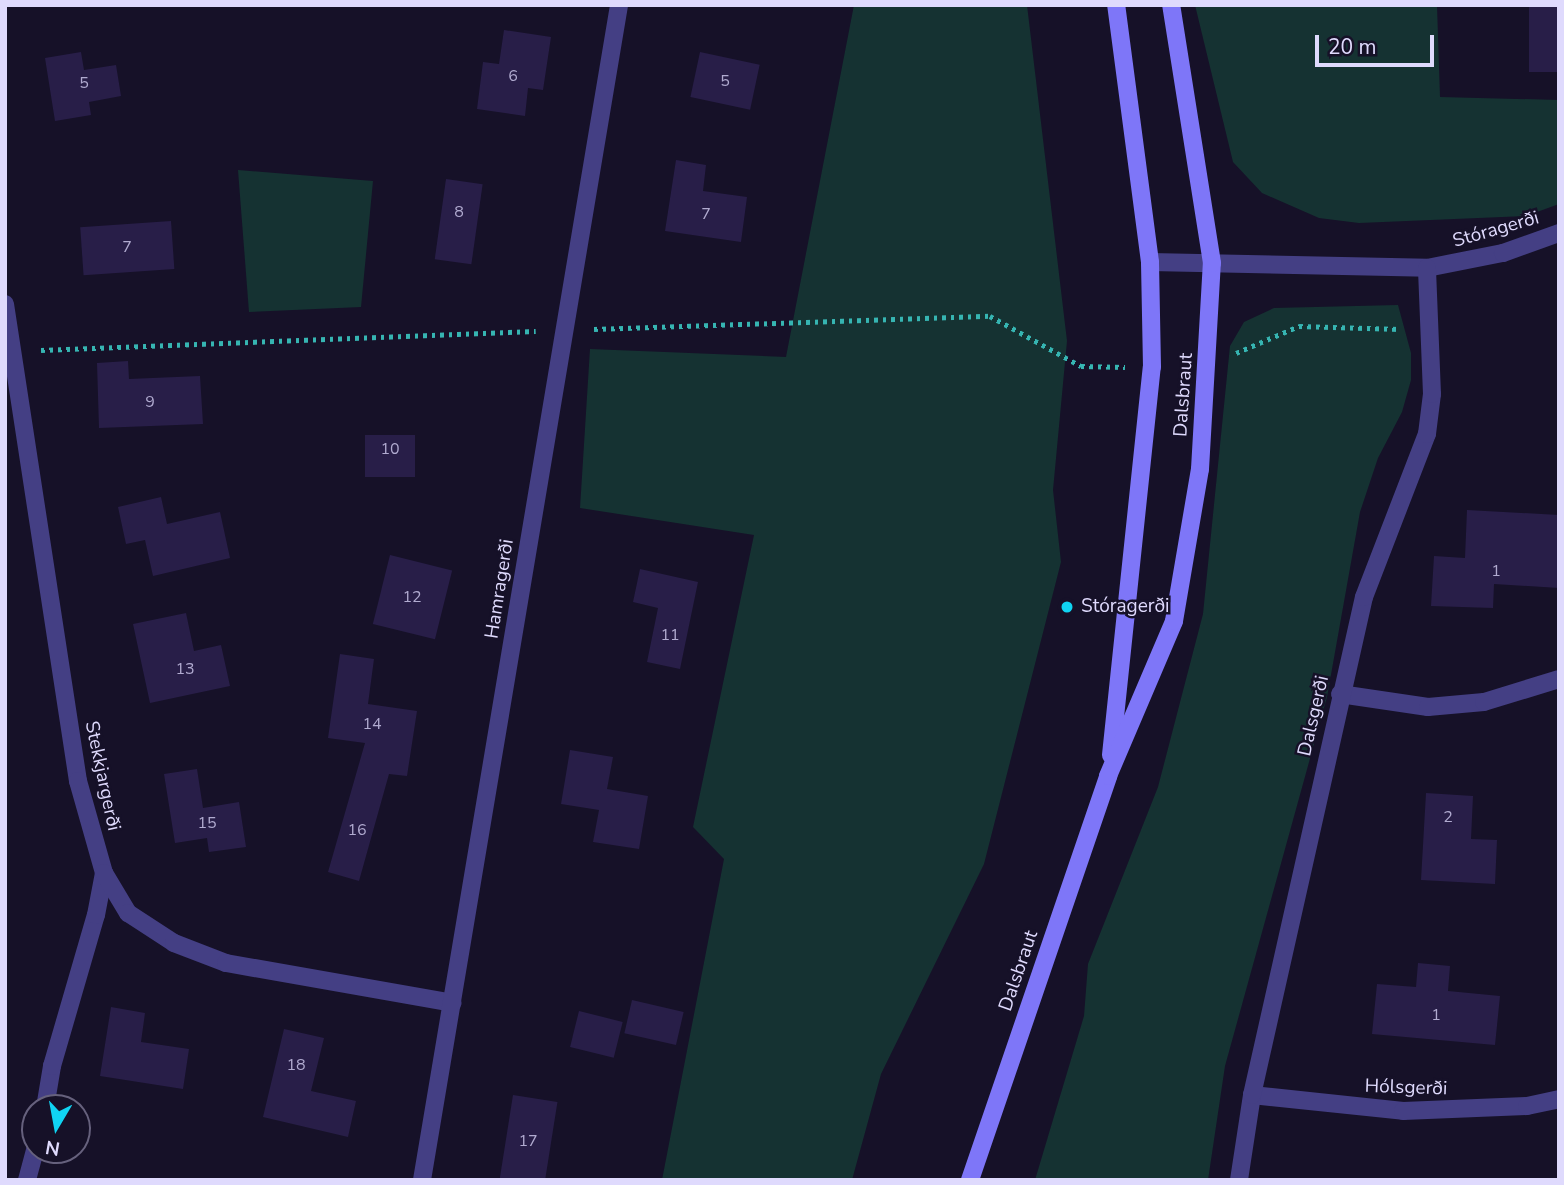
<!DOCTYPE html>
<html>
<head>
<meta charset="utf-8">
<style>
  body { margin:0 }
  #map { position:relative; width:1564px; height:1185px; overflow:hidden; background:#161128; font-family:"Nunito Sans",sans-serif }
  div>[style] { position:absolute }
  .green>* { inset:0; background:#153232 }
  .building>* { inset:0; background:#281e48; transform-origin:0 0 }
  .path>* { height:4.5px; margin-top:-2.25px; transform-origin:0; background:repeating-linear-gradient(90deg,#36b5b2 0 3.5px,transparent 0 8.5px) }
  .lane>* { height:18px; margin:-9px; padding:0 9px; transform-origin:9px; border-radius:9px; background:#443f84 }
  .street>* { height:18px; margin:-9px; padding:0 9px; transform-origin:9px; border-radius:9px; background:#443f84 }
  .secondary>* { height:18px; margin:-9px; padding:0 9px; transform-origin:9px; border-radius:9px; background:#7e76f8 }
  .dots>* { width:19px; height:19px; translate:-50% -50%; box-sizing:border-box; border:4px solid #161128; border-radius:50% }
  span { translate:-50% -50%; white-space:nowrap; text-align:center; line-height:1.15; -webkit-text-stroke:5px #161128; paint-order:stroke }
  .number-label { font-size:16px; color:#b1abd0 }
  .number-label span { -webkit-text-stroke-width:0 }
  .street-label { font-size:19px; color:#dfdafd }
  .poi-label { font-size:19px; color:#dfdafd }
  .left { translate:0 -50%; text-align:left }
  .frame { position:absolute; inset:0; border:7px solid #dfdafd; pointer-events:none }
  .north { position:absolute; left:21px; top:1094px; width:70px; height:70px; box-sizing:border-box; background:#161128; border:2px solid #66617d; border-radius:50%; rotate:190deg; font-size:19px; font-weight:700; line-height:28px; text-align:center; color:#dfdafd }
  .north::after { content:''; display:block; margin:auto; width:24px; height:32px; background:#10d4f3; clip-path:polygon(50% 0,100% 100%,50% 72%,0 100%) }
  .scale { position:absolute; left:1315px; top:35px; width:119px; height:32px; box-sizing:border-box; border:4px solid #dfdafd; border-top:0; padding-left:9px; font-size:21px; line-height:24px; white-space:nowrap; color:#dfdafd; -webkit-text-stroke:5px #161128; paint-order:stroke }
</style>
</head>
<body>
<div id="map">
  <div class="green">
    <i style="clip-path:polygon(854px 5px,1027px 5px,1067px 341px,1053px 490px,1061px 562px,984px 864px,881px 1074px,852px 1180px,662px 1180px,724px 859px,693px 827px,754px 535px,580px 508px,590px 349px,786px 357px)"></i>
    <i style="clip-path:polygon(1195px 5px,1437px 5px,1440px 97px,1559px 100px,1559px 204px,1526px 216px,1359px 223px,1319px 218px,1262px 193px,1233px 162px)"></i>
    <i style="clip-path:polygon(238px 170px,373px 181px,361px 307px,249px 312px)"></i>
    <i style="clip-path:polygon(1398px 305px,1411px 353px,1411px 380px,1402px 412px,1378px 458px,1360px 512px,1327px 697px,1225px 1066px,1208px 1180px,1035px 1180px,1084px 1016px,1088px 964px,1158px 787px,1203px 614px,1230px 346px,1244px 322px,1274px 308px)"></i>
  </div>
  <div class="building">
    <i style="left:1529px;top:5px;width:30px;height:67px"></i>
    <i style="clip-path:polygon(504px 30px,551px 37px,543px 90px,528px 88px,525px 116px,477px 109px,483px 62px,499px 64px)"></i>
    <i style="clip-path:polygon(81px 52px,84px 70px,116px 65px,121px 96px,89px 102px,91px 115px,55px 121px,45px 58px)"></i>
    <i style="left:700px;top:52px;width:61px;height:46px;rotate:12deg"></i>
    <i style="clip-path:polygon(676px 160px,706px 165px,703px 191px,747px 197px,741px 242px,665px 231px)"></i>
    <i style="left:446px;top:179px;width:37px;height:81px;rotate:8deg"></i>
    <i style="left:171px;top:221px;width:48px;height:91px;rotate:86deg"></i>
    <i style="clip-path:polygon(128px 361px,129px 379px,200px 376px,203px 424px,99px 428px,97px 363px)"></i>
    <i style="left:365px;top:435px;width:50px;height:42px"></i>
    <i style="clip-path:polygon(161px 497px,167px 524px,220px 512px,230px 558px,153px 576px,145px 540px,126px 544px,118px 507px)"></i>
    <i style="clip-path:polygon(1467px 510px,1559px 515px,1559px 588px,1494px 584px,1493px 608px,1431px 606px,1434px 556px,1465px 558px)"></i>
    <i style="left:390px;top:555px;width:64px;height:71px;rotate:14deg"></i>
    <i style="clip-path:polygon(640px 569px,698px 582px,680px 669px,647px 662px,658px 608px,633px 602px)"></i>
    <i style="clip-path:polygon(186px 613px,194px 651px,221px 645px,230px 686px,150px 703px,133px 624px)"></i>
    <i style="clip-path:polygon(340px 654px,374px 659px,368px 704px,417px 711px,407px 776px,389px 774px,359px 881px,328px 872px,365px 743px,328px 738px)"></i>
    <i style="clip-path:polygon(570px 750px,613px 757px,607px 789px,648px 796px,639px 849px,593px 842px,599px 810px,561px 804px)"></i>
    <i style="clip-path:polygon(197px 769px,203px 808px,239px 802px,246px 847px,209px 852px,207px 838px,175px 843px,164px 774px)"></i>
    <i style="clip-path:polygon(1426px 793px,1473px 796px,1471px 839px,1497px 840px,1495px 884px,1421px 880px)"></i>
    <i style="clip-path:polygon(1418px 963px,1450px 966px,1448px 991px,1500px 996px,1495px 1045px,1372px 1034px,1377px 984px,1416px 987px)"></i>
    <i style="left:632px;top:1000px;width:53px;height:34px;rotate:13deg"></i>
    <i style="clip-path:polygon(111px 1007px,145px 1013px,141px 1042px,189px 1049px,183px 1089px,100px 1076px)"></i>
    <i style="left:579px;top:1011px;width:45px;height:37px;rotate:14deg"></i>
    <i style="clip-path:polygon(284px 1029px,324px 1038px,311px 1091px,356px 1101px,348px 1137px,263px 1117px)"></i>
    <i style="left:513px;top:1095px;width:45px;height:86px;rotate:9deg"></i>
  </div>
  <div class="path">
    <i style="left:594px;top:329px;width:396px;rotate:-1.9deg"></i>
    <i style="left:990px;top:316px;width:104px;rotate:28.8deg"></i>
    <i style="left:1081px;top:366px;width:44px;rotate:1.3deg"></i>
    <i style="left:41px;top:350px;width:495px;rotate:-2.2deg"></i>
    <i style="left:1236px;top:353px;width:69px;rotate:-23.2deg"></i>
    <i style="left:1299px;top:326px;width:101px;rotate:1.7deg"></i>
  </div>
  <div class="lane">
    <i style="left:45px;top:1108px;width:43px;rotate:-80.5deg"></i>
    <i style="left:52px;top:1066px;width:157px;rotate:-73.8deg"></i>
    <i style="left:96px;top:915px;width:43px;rotate:-79.2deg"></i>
    <i style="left:27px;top:1180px;width:31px;rotate:-75deg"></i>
  </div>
  <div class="street">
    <i style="left:1150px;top:262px;width:277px;rotate:1.2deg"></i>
    <i style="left:1427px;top:268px;width:77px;rotate:-11.2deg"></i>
    <i style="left:1503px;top:253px;width:59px;rotate:-19.7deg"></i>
    <i style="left:5px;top:304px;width:483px;rotate:81.3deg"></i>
    <i style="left:78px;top:781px;width:96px;rotate:74.2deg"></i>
    <i style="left:104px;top:873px;width:47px;rotate:59deg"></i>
    <i style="left:128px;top:913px;width:55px;rotate:33.1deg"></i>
    <i style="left:174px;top:943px;width:56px;rotate:21deg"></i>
    <i style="left:226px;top:963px;width:230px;rotate:10deg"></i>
    <i style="left:1340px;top:694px;width:89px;rotate:8.4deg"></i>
    <i style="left:1428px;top:707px;width:56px;rotate:-5.1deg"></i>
    <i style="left:1484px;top:702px;width:78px;rotate:-17deg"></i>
    <i style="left:1252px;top:1095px;width:152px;rotate:6deg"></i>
    <i style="left:1403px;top:1111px;width:124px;rotate:-2.3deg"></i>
    <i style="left:1527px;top:1106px;width:33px;rotate:-12deg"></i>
    <i style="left:422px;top:1180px;width:1191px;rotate:-80.48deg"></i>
    <i style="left:1239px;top:1180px;width:86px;rotate:-81.3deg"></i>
    <i style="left:1252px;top:1095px;width:510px;rotate:-77.33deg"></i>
    <i style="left:1364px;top:597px;width:175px;rotate:-68.9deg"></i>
    <i style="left:1427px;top:434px;width:40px;rotate:-82.9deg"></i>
    <i style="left:1432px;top:394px;width:126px;rotate:-92.3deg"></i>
  </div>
  <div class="secondary">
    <i style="left:1111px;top:755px;width:390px;rotate:-84deg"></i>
    <i style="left:1152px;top:367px;width:105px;rotate:-91.1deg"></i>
    <i style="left:1150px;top:262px;width:259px;rotate:-97.5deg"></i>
    <i style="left:970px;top:1180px;width:427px;rotate:-71.1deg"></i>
    <i style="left:1108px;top:776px;width:168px;rotate:-66.9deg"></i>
    <i style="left:1174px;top:621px;width:154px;rotate:-80.3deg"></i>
    <i style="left:1200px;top:469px;width:206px;rotate:-86.7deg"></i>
    <i style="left:1212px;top:263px;width:261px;rotate:-99deg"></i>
  </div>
  <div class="dots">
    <i style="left:1067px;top:607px;background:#10d4f3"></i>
  </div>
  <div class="number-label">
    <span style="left:513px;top:76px">6</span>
    <span style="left:725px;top:81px">5</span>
    <span style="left:84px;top:83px">5</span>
    <span style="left:459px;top:212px">8</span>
    <span style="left:706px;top:214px">7</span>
    <span style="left:127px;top:247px">7</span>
    <span style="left:150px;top:402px">9</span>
    <span style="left:390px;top:449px">10</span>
    <span style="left:1496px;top:571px">1</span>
    <span style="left:412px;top:597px">12</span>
    <span style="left:670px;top:635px">11</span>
    <span style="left:185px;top:669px">13</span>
    <span style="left:372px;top:724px">14</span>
    <span style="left:1448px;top:817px">2</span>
    <span style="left:207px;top:823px">15</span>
    <span style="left:357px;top:830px">16</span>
    <span style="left:1436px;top:1015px">1</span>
    <span style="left:296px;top:1065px">18</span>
    <span style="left:528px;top:1141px">17</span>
  </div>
  <div class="street-label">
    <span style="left:1496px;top:230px;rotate:-16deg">Stóragerði</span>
    <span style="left:1184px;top:395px;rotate:-86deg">Dalsbraut</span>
    <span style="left:500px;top:589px;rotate:-81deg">Hamragerði</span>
    <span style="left:1314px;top:716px;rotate:-77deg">Dalsgerði</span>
    <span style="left:102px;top:776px;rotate:78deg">Stekkjargerði</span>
    <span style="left:1019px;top:971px;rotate:-71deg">Dalsbraut</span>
    <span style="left:1406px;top:1088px;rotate:2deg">Hólsgerði</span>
  </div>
  <div class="poi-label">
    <span class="left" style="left:1081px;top:607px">Stóragerði</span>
  </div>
  <div class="frame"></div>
  <div class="north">N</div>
  <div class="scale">20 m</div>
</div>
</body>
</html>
